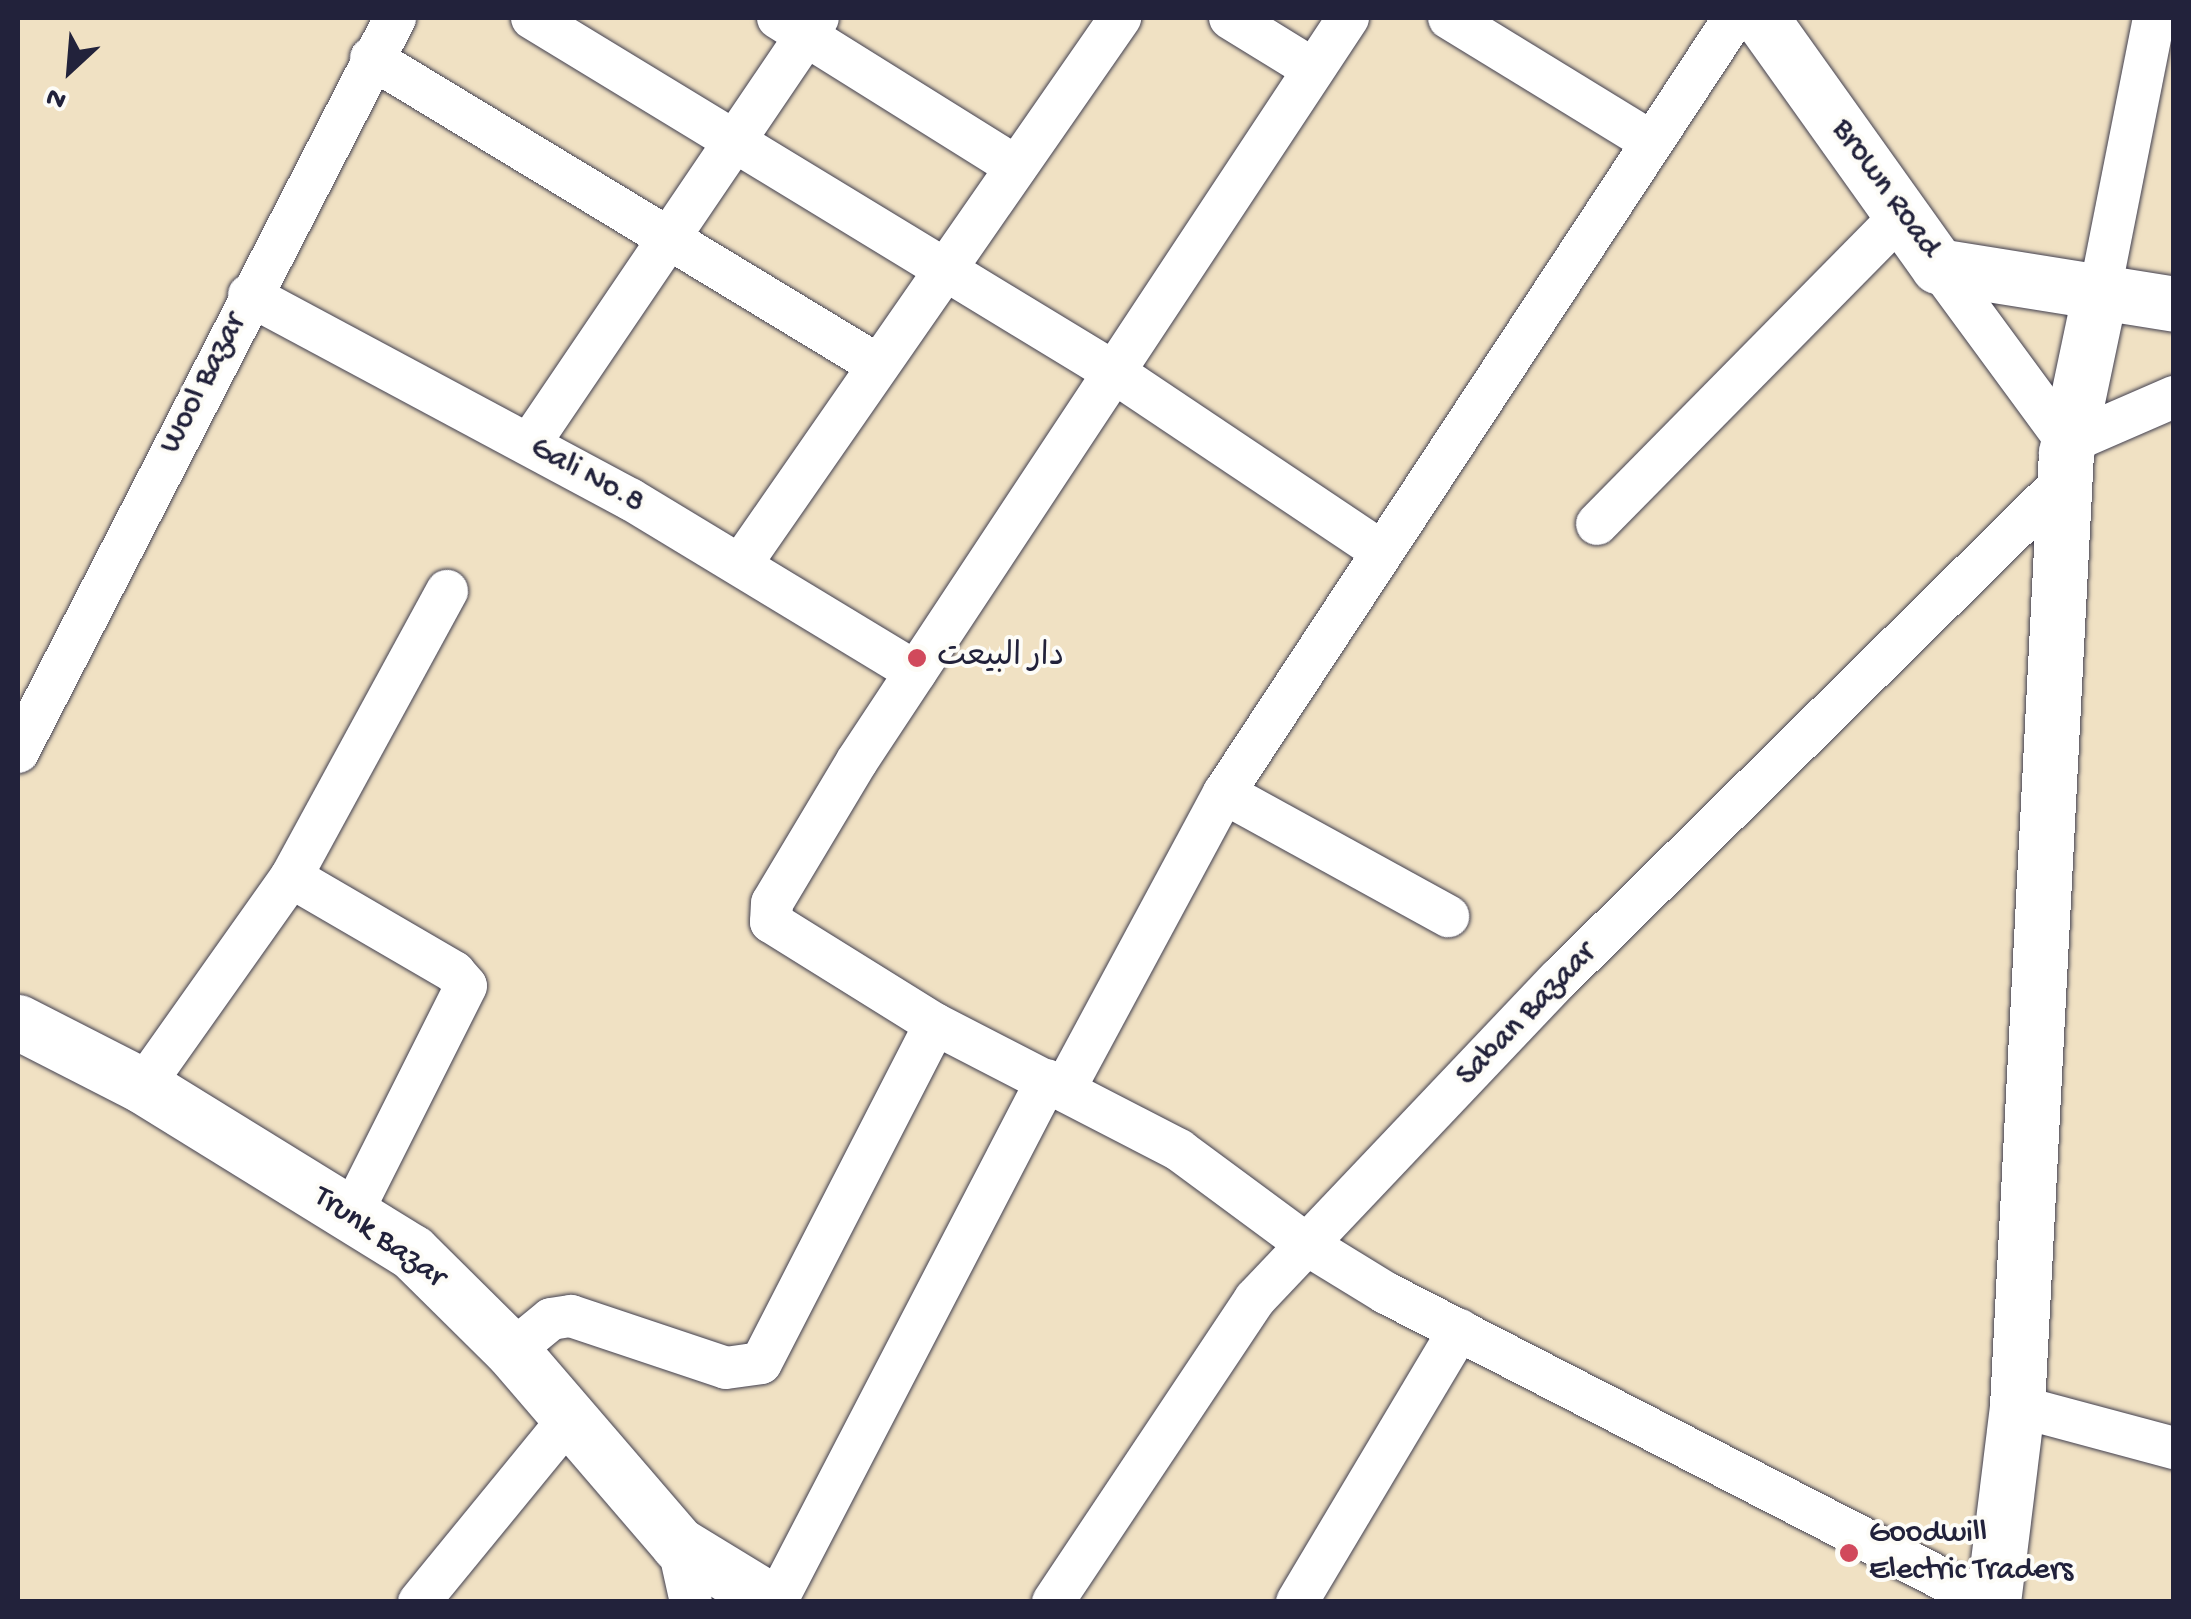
<!DOCTYPE html>
<html>
<head>
<meta charset="utf-8">
<style>
  body { margin:0 }
  #map { position:relative; width:2191px; height:1619px; overflow:hidden; background:#f0e1c3; font-family:"Gochi Hand","Playpen Sans Arabic",sans-serif }
  div>[style] { position:absolute }
  .roads { filter:drop-shadow(0 0 2px #413f4f) drop-shadow(0 0 2px #413f4f) }
  .minor>* { height:42px; margin:-21px; padding:0 21px; transform-origin:21px; border-radius:21px; background:#fff }
  .tertiary>* { height:55px; margin:-27.5px; padding:0 27.5px; transform-origin:27.5px; border-radius:27.5px; background:#fff }
  .dots>* { width:28px; height:28px; translate:-50% -50%; box-sizing:border-box; border:5px solid #fdfcf7; border-radius:50% }
  span { translate:-50% -50%; white-space:nowrap; text-align:center; line-height:1.15; -webkit-text-stroke:8px #fdfcf7; paint-order:stroke }
  .street-label { font-size:32px; color:#22223b }
  .poi-label { font-size:32px; color:#22223b }
  .left { translate:0 -50%; text-align:left }
  .frame { position:absolute; inset:0; border:20px solid #22223b; pointer-events:none }
  .north { position:absolute; left:20px; top:20px; width:100px; height:100px; -webkit-text-stroke:8px #fdfcf7; paint-order:stroke; rotate:206deg; font-size:28px; font-weight:700; line-height:40px; text-align:center; color:#22223b }
  .north::after { content:''; display:block; margin:auto; width:35px; height:45px; background:#22223b; clip-path:polygon(50% 0,100% 100%,50% 72%,0 100%) }
</style>
</head>
<body>
<div id="map">
  <div class="roads">
    <div class="minor">
      <i style="left:532px;top:18px;width:679px;rotate:31.33deg"></i>
      <i style="left:1112px;top:371px;width:324px;rotate:33.8deg"></i>
      <i style="left:778px;top:18px;width:281px;rotate:32deg"></i>
      <i style="left:1230px;top:18px;width:97px;rotate:31.6deg"></i>
      <i style="left:1348px;top:18px;width:891px;rotate:123.46deg"></i>
      <i style="left:857px;top:761px;width:165px;rotate:120.9deg"></i>
      <i style="left:772px;top:903px;width:19px;rotate:93deg"></i>
      <i style="left:771px;top:922px;width:193px;rotate:31.9deg"></i>
      <i style="left:935px;top:1024px;width:275px;rotate:27.3deg"></i>
      <i style="left:1179px;top:1150px;width:158px;rotate:36.5deg"></i>
      <i style="left:1306px;top:1244px;width:94px;rotate:31.5deg"></i>
      <i style="left:1386px;top:1293px;width:676px;rotate:27.21deg"></i>
      <i style="left:1449px;top:18px;width:233px;rotate:31.5deg"></i>
      <i style="left:371px;top:58px;width:590px;rotate:31.21deg"></i>
      <i style="left:1938px;top:266px;width:220px;rotate:53.7deg"></i>
      <i style="left:2068px;top:443px;width:116px;rotate:-23.5deg"></i>
      <i style="left:2100px;top:291px;width:278px;rotate:-78.8deg"></i>
      <i style="left:249px;top:295px;width:432px;rotate:28.2deg"></i>
      <i style="left:630px;top:499px;width:334px;rotate:31.2deg"></i>
      <i style="left:530px;top:443px;width:513px;rotate:-55.88deg"></i>
      <i style="left:1597px;top:524px;width:434px;rotate:-45.4deg"></i>
      <i style="left:741px;top:564px;width:665px;rotate:-55.23deg"></i>
      <i style="left:18px;top:752px;width:825px;rotate:-62.81deg"></i>
      <i style="left:1224px;top:793px;width:256px;rotate:28.8deg"></i>
      <i style="left:291px;top:877px;width:189px;rotate:30.2deg"></i>
      <i style="left:454px;top:972px;width:18px;rotate:49deg"></i>
      <i style="left:466px;top:986px;width:256px;rotate:116.7deg"></i>
      <i style="left:143px;top:1086px;width:256px;rotate:-54.7deg"></i>
      <i style="left:291px;top:877px;width:326px;rotate:-61.4deg"></i>
      <i style="left:1064px;top:1090px;width:337px;rotate:-61.7deg"></i>
      <i style="left:1224px;top:793px;width:928px;rotate:-56.65deg"></i>
      <i style="left:512px;top:1351px;width:50px;rotate:-39.4deg"></i>
      <i style="left:551px;top:1319px;width:20px;rotate:-9deg"></i>
      <i style="left:571px;top:1316px;width:163px;rotate:18.5deg"></i>
      <i style="left:726px;top:1368px;width:35px;rotate:-8deg"></i>
      <i style="left:761px;top:1363px;width:381px;rotate:-62.8deg"></i>
      <i style="left:2017px;top:1406px;width:163px;rotate:15deg"></i>
      <i style="left:678px;top:1544px;width:59px;rotate:77.4deg"></i>
      <i style="left:419px;top:1602px;width:237px;rotate:-50.7deg"></i>
      <i style="left:776px;top:1602px;width:588px;rotate:-62.56deg"></i>
      <i style="left:1053px;top:1602px;width:364px;rotate:-56.3deg"></i>
      <i style="left:1255px;top:1299px;width:441px;rotate:-46.5deg"></i>
      <i style="left:1559px;top:979px;width:709px;rotate:-44.6deg"></i>
      <i style="left:1297px;top:1602px;width:317px;rotate:-59.2deg"></i>
    </div>
    <div class="tertiary">
      <i style="left:1761px;top:18px;width:305px;rotate:54.5deg"></i>
      <i style="left:1938px;top:266px;width:239px;rotate:9.1deg"></i>
      <i style="left:18px;top:1022px;width:140px;rotate:27.1deg"></i>
      <i style="left:143px;top:1086px;width:316px;rotate:31.7deg"></i>
      <i style="left:412px;top:1252px;width:141px;rotate:44.7deg"></i>
      <i style="left:512px;top:1351px;width:255px;rotate:49.3deg"></i>
      <i style="left:678px;top:1544px;width:111px;rotate:31.4deg"></i>
      <i style="left:1993px;top:1602px;width:197px;rotate:-83deg"></i>
      <i style="left:2017px;top:1406px;width:954px;rotate:-87.06deg"></i>
      <i style="left:2066px;top:453px;width:166px;rotate:-78.1deg"></i>
    </div>
  </div>
  <div class="dots">
    <i style="left:917px;top:658px;background:#d1495b"></i>
    <i style="left:1849px;top:1553px;background:#d1495b"></i>
  </div>
  <div class="street-label">
    <span style="left:1885px;top:189px;rotate:54deg">Brown Road</span>
    <span style="left:204px;top:384px;rotate:-63deg">Wool Bazar</span>
    <span style="left:587px;top:476px;rotate:29deg">Gali No.8</span>
    <span style="left:1527px;top:1015px;rotate:-46deg">Saban Bazaar</span>
    <span style="left:379px;top:1238px;rotate:35deg">Trunk Bazar</span>
  </div>
  <div class="poi-label">
    <span class="left" style="left:937px;top:658px">دار البیعت</span>
    <span class="left" style="left:1869px;top:1553px">Goodwill<br>Electric Traders</span>
  </div>
  <div class="frame"></div>
  <div class="north">N</div>
</div>
</body>
</html>
